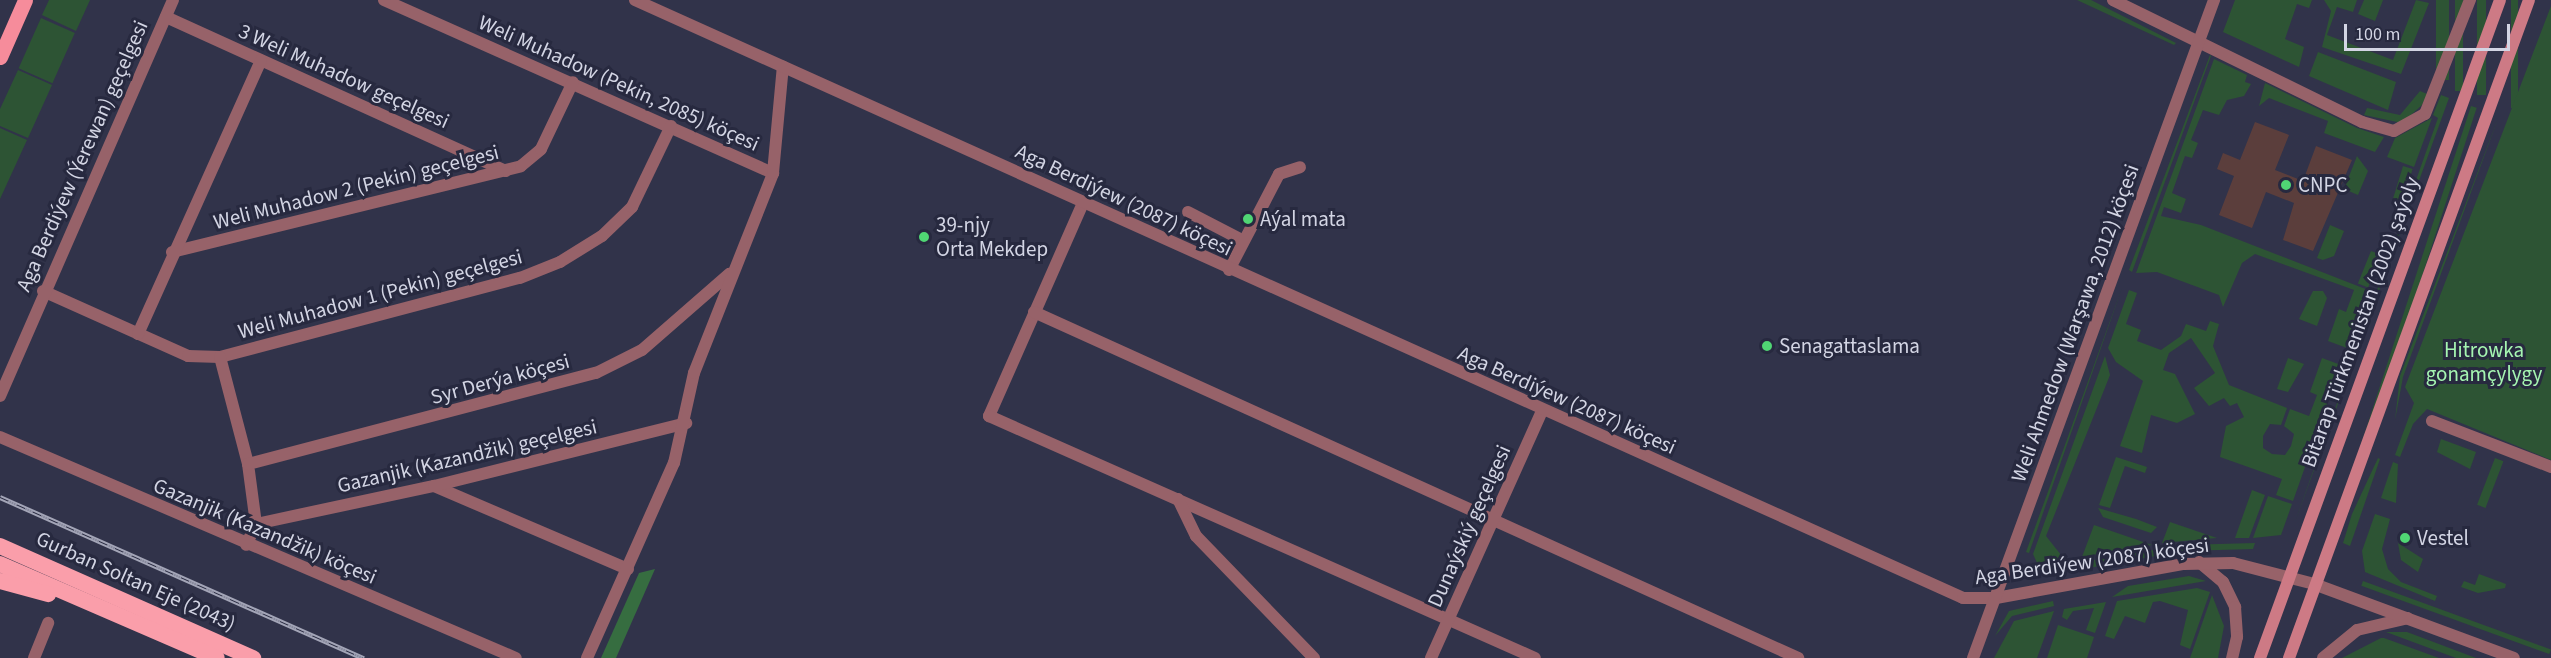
<!DOCTYPE html>
<html>
<head>
<meta charset="utf-8">
<style>
  body { margin:0 }
  #map { position:relative; width:2551px; height:658px; overflow:hidden; background:#31334a; font-family:"Source Sans 3",sans-serif }
  div>[style] { position:absolute }
  .green>* { inset:0; background:#2d5434; transform-origin:0 0 }
  .forest>* { inset:0; background:#366d40 }
  .building>* { inset:0; background:#5b3e3c }
  .minor>* { height:12px; margin:-6px; padding:0 6px; transform-origin:6px; border-radius:6px; background:#976269 }
  .tertiary>* { height:12px; margin:-6px; padding:0 6px; transform-origin:6px; border-radius:6px; background:#976269 }
  .secondary>* { height:12px; margin:-6px; padding:0 6px; transform-origin:6px; border-radius:6px; background:#cd7a85 }
  .primary>* { height:15px; margin:-7.5px; padding:0 7.5px; transform-origin:7.5px; border-radius:7.5px; background:#f68c9b }
  .trunk>* { height:16px; margin:-8px; padding:0 8px; transform-origin:8px; border-radius:8px; background:#fa9eaa }
  .rail>* { height:5px; margin-top:-2.5px; transform-origin:0; background:repeating-linear-gradient(90deg,#27293f 0 9px,#a3a5b7 0 18px); box-sizing:border-box; border-block:2px solid #a3a5b7 }
  .dots>* { width:16px; height:16px; translate:-50% -50%; box-sizing:border-box; border:3px solid #27293f; border-radius:50% }
  span { translate:-50% -50%; white-space:nowrap; text-align:center; line-height:1.15; -webkit-text-stroke:6px #27293f; paint-order:stroke }
  .street-label { font-size:21px; color:#d3d5e4 }
  .poi-label { font-size:21px; color:#d3d5e4 }
  .left { translate:0 -50%; text-align:left }
  .park-label { font-size:21px; color:#a5f5b1 }
  .scale { position:absolute; left:2344px; top:24px; width:166px; height:27px; box-sizing:border-box; border:3px solid #d3d5e4; border-top:0; padding-left:8px; font-size:18px; line-height:21px; white-space:nowrap; color:#d3d5e4; -webkit-text-stroke:4px #27293f; paint-order:stroke }
</style>
</head>
<body>
<div id="map">
  <div class="green">
    <i style="clip-path:polygon(49px 0,90px 0,76px 31px,42px 15px)"></i>
    <i style="clip-path:polygon(2077px 0,2091px 0,2176px 43px,2174px 45px)"></i>
    <i style="clip-path:polygon(2235px 0,2312px 0,2309px 8px,2297px 4px,2285px 39px,2304px 47px,2299px 67px,2223px 32px)"></i>
    <i style="clip-path:polygon(2324px 0,2357px 0,2353px 12px,2337px 7px,2327px 35px,2393px 60px,2416px 0,2429px 3px,2401px 74px,2322px 47px,2331px 11px)"></i>
    <i style="clip-path:polygon(2364px 0,2383px 0,2375px 21px,2358px 14px)"></i>
    <i style="left:2436px;top:0;width:13px;height:80px"></i>
    <i style="left:2455px;top:0;width:8px;height:91px"></i>
    <i style="left:2477px;top:0;width:9px;height:95px"></i>
    <i style="left:2511px;top:0;width:7px;height:108px"></i>
    <i style="clip-path:polygon(2551px 6px,2551px 460px,2427px 409px,2413px 424px,2400px 457px,2395px 455px,2414px 403px,2405px 387px)"></i>
    <i style="left:41px;top:18px;width:37px;height:55px;rotate:24deg"></i>
    <i style="clip-path:polygon(2318px 52px,2396px 82px,2388px 110px,2309px 76px)"></i>
    <i style="clip-path:polygon(2210px 55px,2211px 56px,2132px 272px,2129px 270px)"></i>
    <i style="clip-path:polygon(2214px 59px,2247px 75px,2245px 82px,2251px 84px,2244px 96px,2227px 100px,2219px 115px,2203px 110px,2191px 140px,2198px 143px,2192px 158px,2185px 156px,2172px 193px,2186px 199px,2181px 213px,2164px 207px,2161px 216px,2201px 225px,2368px 290px,2347px 348px,2328px 341px,2339px 309px,2346px 312px,2354px 290px,2255px 254px,2242px 263px,2223px 307px,2219px 295px,2157px 272px,2136px 273px)"></i>
    <i style="clip-path:polygon(18px 70px,52px 85px,28px 138px,0 126px,0 109px)"></i>
    <i style="clip-path:polygon(2265px 83px,2357px 128px,2384px 137px,2375px 152px,2324px 133px,2328px 121px,2269px 98px,2259px 106px)"></i>
    <i style="clip-path:polygon(2420px 91px,2427px 94px,2422px 105px,2402px 123px,2364px 115px,2367px 108px,2400px 115px)"></i>
    <i style="clip-path:polygon(2441px 95px,2449px 98px,2294px 525px,2438px 118px,2433px 115px)"></i>
    <i style="left:2471px;top:106px;width:6px;height:455px;rotate:18deg"></i>
    <i style="clip-path:polygon(2499px 116px,2403px 377px,2395px 420px,2400px 376px)"></i>
    <i style="clip-path:polygon(2432px 118px,2414px 167px,2387px 157px,2395px 138px)"></i>
    <i style="clip-path:polygon(0 128px,27px 140px,0 199px)"></i>
    <i style="clip-path:polygon(2357px 156px,2368px 171px,2358px 195px,2344px 189px)"></i>
    <i style="left:2403px;top:166px;width:10px;height:35px;rotate:17deg"></i>
    <i style="clip-path:polygon(2330px 225px,2344px 231px,2334px 256px,2323px 260px,2317px 258px)"></i>
    <i style="left:2371px;top:251px;width:11px;height:35px;rotate:22deg"></i>
    <i style="clip-path:polygon(2122px 288px,2029px 553px,2026px 552px)"></i>
    <i style="clip-path:polygon(2129px 290px,2137px 293px,2126px 324px,2141px 330px,2137px 341px,2161px 350px,2181px 336px,2186px 324px,2206px 331px,2210px 321px,2219px 324px,2213px 346px,2229px 385px,2287px 408px,2281px 425px,2270px 424px,2263px 436px,2263px 448px,2272px 454px,2285px 455px,2291px 446px,2294px 434px,2284px 426px,2290px 409px,2309px 416px,2317px 395px,2310px 392px,2322px 358px,2341px 365px,2293px 501px,2276px 495px,2282px 479px,2220px 457px,2226px 426px,2244px 417px,2237px 403px,2230px 406px,2224px 398px,2209px 406px,2194px 388px,2215px 373px,2191px 338px,2169px 353px,2163px 370px,2175px 374px,2195px 414px,2177px 423px,2151px 415px,2142px 453px,2120px 446px,2143px 381px,2116px 362px,2108px 348px)"></i>
    <i style="clip-path:polygon(2313px 291px,2323px 291px,2327px 298px,2317px 326px,2299px 319px)"></i>
    <i style="clip-path:polygon(2105px 356px,2110px 375px,2046px 536px,2065px 560px,2038px 565px,2033px 554px)"></i>
    <i style="clip-path:polygon(2288px 358px,2304px 364px,2288px 392px,2277px 389px)"></i>
    <i style="clip-path:polygon(2441px 439px,2476px 452px,2470px 469px,2437px 452px)"></i>
    <i style="clip-path:polygon(2116px 457px,2147px 467px,2145px 473px,2125px 466px,2110px 508px,2099px 505px)"></i>
    <i style="clip-path:polygon(2378px 458px,2380px 459px,2350px 546px,2343px 543px,2352px 514px)"></i>
    <i style="left:2495px;top:458px;width:9px;height:50px;rotate:21deg"></i>
    <i style="clip-path:polygon(2393px 462px,2398px 464px,2396px 503px,2381px 498px)"></i>
    <i style="clip-path:polygon(2252px 490px,2265px 495px,2249px 538px,2235px 538px)"></i>
    <i style="clip-path:polygon(2268px 496px,2292px 504px,2281px 535px,2253px 538px)"></i>
    <i style="clip-path:polygon(2098px 508px,2136px 519px,2157px 527px,2151px 533px,2103px 517px)"></i>
    <i style="clip-path:polygon(2375px 514px,2390px 519px,2382px 549px,2388px 569px,2401px 582px,2437px 596px,2435px 601px,2365px 572px,2362px 551px)"></i>
    <i style="clip-path:polygon(2170px 522px,2217px 538px,2162px 543px)"></i>
    <i style="clip-path:polygon(2094px 525px,2152px 545px,2082px 557px)"></i>
    <i style="clip-path:polygon(2255px 543px,2253px 549px,2184px 551px,2083px 569px,2082px 562px,2183px 545px)"></i>
    <i style="clip-path:polygon(2398px 543px,2423px 559px,2418px 572px,2401px 560px)"></i>
    <i style="clip-path:polygon(2479px 574px,2506px 584px,2505px 588px,2478px 593px,2461px 587px,2464px 581px,2475px 585px)"></i>
    <i style="clip-path:polygon(2189px 576px,2206px 581px,2112px 597px,2128px 586px)"></i>
    <i style="left:2363px;top:581px;width:200px;height:5px;rotate:20deg"></i>
    <i style="clip-path:polygon(2197px 588px,2210px 592px,2190px 649px,2180px 645px,2188px 610px,2160px 601px,2153px 602px,2145px 623px,2125px 616px,2114px 639px,2105px 636px,2117px 601px)"></i>
    <i style="clip-path:polygon(2212px 595px,2224px 626px,2218px 658px,2190px 658px)"></i>
    <i style="clip-path:polygon(2053px 601px,2054px 606px,2012px 616px,1995px 636px,2009px 611px)"></i>
    <i style="clip-path:polygon(2106px 602px,2095px 633px,2086px 630px,2094px 608px,2073px 611px,2067px 620px,2062px 617px,2064px 609px)"></i>
    <i style="clip-path:polygon(2054px 611px,2037px 658px,1994px 658px,2014px 621px)"></i>
    <i style="clip-path:polygon(2058px 625px,2094px 637px,2087px 658px,2047px 658px)"></i>
    <i style="clip-path:polygon(2386px 632px,2407px 632px,2476px 658px,2456px 658px)"></i>
    <i style="clip-path:polygon(2381px 638px,2384px 638px,2439px 658px,2342px 658px)"></i>
  </div>
  <div class="forest">
    <i style="clip-path:polygon(655px 569px,616px 658px,601px 658px,639px 573px)"></i>
  </div>
  <div class="building">
    <i style="clip-path:polygon(2255px 122px,2289px 135px,2275px 170px,2303px 181px,2316px 146px,2352px 160px,2313px 251px,2283px 240px,2294px 203px,2266px 192px,2252px 228px,2219px 215px,2234px 176px,2217px 169px,2223px 153px,2240px 160px)"></i>
  </div>
  <div class="minor">
    <i style="left:384px;top:0;width:426px;rotate:24deg"></i>
    <i style="left:2113px;top:0;width:277px;rotate:26.1deg"></i>
    <i style="left:2362px;top:122px;width:33px;rotate:16deg"></i>
    <i style="left:2394px;top:131px;width:35px;rotate:-29deg"></i>
    <i style="left:2425px;top:114px;width:123px;rotate:-68.5deg"></i>
    <i style="left:166px;top:17px;width:373px;rotate:24.4deg"></i>
    <i style="left:1083px;top:203px;width:233px;rotate:113.8deg"></i>
    <i style="left:989px;top:416px;width:597px;rotate:23.9deg"></i>
    <i style="left:1188px;top:212px;width:61px;rotate:27.4deg"></i>
    <i style="left:172px;top:252px;width:359px;rotate:-13.8deg"></i>
    <i style="left:521px;top:166px;width:26px;rotate:-40deg"></i>
    <i style="left:541px;top:149px;width:74px;rotate:-64.5deg"></i>
    <i style="left:1229px;top:270px;width:108px;rotate:-62.5deg"></i>
    <i style="left:1279px;top:174px;width:22px;rotate:-18deg"></i>
    <i style="left:43px;top:291px;width:159px;rotate:24.1deg"></i>
    <i style="left:188px;top:356px;width:32px;rotate:2deg"></i>
    <i style="left:220px;top:357px;width:310px;rotate:-14.8deg"></i>
    <i style="left:520px;top:278px;width:43px;rotate:-21.8deg"></i>
    <i style="left:560px;top:262px;width:49px;rotate:-31.8deg"></i>
    <i style="left:602px;top:236px;width:42px;rotate:-44deg"></i>
    <i style="left:632px;top:207px;width:90px;rotate:-64.3deg"></i>
    <i style="left:1034px;top:312px;width:839px;rotate:24.36deg"></i>
    <i style="left:138px;top:334px;width:300px;rotate:-65.8deg"></i>
    <i style="left:220px;top:357px;width:111px;rotate:75.3deg"></i>
    <i style="left:248px;top:464px;width:61px;rotate:82.4deg"></i>
    <i style="left:256px;top:524px;width:23px;rotate:115deg"></i>
    <i style="left:0;top:396px;width:432px;rotate:-66.4deg"></i>
    <i style="left:2432px;top:421px;width:128px;rotate:21.1deg"></i>
    <i style="left:0;top:437px;width:561px;rotate:23.19deg"></i>
    <i style="left:248px;top:464px;width:360px;rotate:-14.7deg"></i>
    <i style="left:596px;top:373px;width:51px;rotate:-26.6deg"></i>
    <i style="left:642px;top:350px;width:116px;rotate:-41.1deg"></i>
    <i style="left:434px;top:486px;width:211px;rotate:23.2deg"></i>
    <i style="left:1178px;top:499px;width:41px;rotate:64.1deg"></i>
    <i style="left:1196px;top:536px;width:170px;rotate:46deg"></i>
    <i style="left:256px;top:524px;width:182px;rotate:-12.1deg"></i>
    <i style="left:434px;top:486px;width:260px;rotate:-14deg"></i>
    <i style="left:2199px;top:562px;width:31px;rotate:40deg"></i>
    <i style="left:2223px;top:582px;width:28px;rotate:64deg"></i>
    <i style="left:2235px;top:607px;width:30px;rotate:86deg"></i>
    <i style="left:2237px;top:637px;width:22px;rotate:103deg"></i>
    <i style="left:34px;top:658px;width:38px;rotate:-68deg"></i>
    <i style="left:587px;top:658px;width:214px;rotate:-66deg"></i>
    <i style="left:674px;top:463px;width:92px;rotate:-77.5deg"></i>
    <i style="left:694px;top:373px;width:215px;rotate:-68.4deg"></i>
    <i style="left:773px;top:173px;width:107px;rotate:-84.7deg"></i>
    <i style="left:1431px;top:658px;width:271px;rotate:-65.8deg"></i>
    <i style="left:2323px;top:658px;width:44px;rotate:-39.5deg"></i>
    <i style="left:2357px;top:630px;width:52px;rotate:-13.2deg"></i>
  </div>
  <div class="tertiary">
    <i style="left:635px;top:0;width:1456px;rotate:24.24deg"></i>
    <i style="left:1963px;top:598px;width:33px"></i>
    <i style="left:1996px;top:598px;width:191px;rotate:-10.3deg"></i>
    <i style="left:2184px;top:564px;width:49px;rotate:-1.2deg"></i>
    <i style="left:2233px;top:563px;width:84px;rotate:14.5deg"></i>
    <i style="left:2314px;top:584px;width:213px;rotate:20.3deg"></i>
    <i style="left:1973px;top:658px;width:701px;rotate:-69.88deg"></i>
  </div>
  <div class="secondary">
    <i style="left:2260px;top:658px;width:700px;rotate:-69.96deg"></i>
    <i style="left:2289px;top:658px;width:700px;rotate:-69.96deg"></i>
  </div>
  <div class="primary">
    <i style="left:0;top:57px;width:62px;rotate:-66.3deg"></i>
  </div>
  <div class="trunk">
    <i style="left:0;top:546px;width:277px;rotate:23.9deg"></i>
    <i style="left:0;top:564px;width:236px;rotate:23.4deg"></i>
    <i style="left:0;top:581px;width:50px;rotate:15.2deg"></i>
  </div>
  <div class="rail">
    <i style="left:0;top:497px;width:398px;rotate:23.9deg"></i>
  </div>
  <div class="dots">
    <i style="left:2286px;top:185px;background:#50d674"></i>
    <i style="left:1248px;top:219px;background:#50d674"></i>
    <i style="left:924px;top:237px;background:#50d674"></i>
    <i style="left:1767px;top:346px;background:#50d674"></i>
    <i style="left:2405px;top:538px;background:#50d674"></i>
  </div>
  <div class="street-label">
    <span style="left:344px;top:76px;rotate:24deg">3 Weli Muhadow geçelgesi</span>
    <span style="left:619px;top:83px;rotate:24deg">Weli Muhadow (Pekin, 2085) köçesi</span>
    <span style="left:82px;top:156px;rotate:-66deg">Aga Berdiýew (Ýerewan) geçelgesi</span>
    <span style="left:356px;top:187px;rotate:-14deg">Weli Muhadow 2 (Pekin) geçelgesi</span>
    <span style="left:1124px;top:200px;rotate:25deg">Aga Berdiýew (2087) köçesi</span>
    <span style="left:380px;top:294px;rotate:-15deg">Weli Muhadow 1 (Pekin) geçelgesi</span>
    <span style="left:2360px;top:322px;rotate:-70deg">Bitarap Türkmenistan (2002) şaýoly</span>
    <span style="left:2075px;top:323px;rotate:-70deg">Weli Ahmedow (Warşawa, 2012) köçesi</span>
    <span style="left:500px;top:379px;rotate:-15deg">Syr Derýa köçesi</span>
    <span style="left:1567px;top:400px;rotate:24deg">Aga Berdiýew (2087) köçesi</span>
    <span style="left:467px;top:456px;rotate:-13deg">Gazanjik (Kazandžik) geçelgesi</span>
    <span style="left:1469px;top:526px;rotate:-66deg">Dunaýskiý geçelgesi</span>
    <span style="left:265px;top:531px;rotate:23deg">Gazanjik (Kazandžik) köçesi</span>
    <span style="left:2092px;top:561px;rotate:-8deg">Aga Berdiýew (2087) köçesi</span>
    <span style="left:136px;top:581px;rotate:24deg">Gurban Soltan Eje (2043)</span>
  </div>
  <div class="poi-label">
    <span class="left" style="left:2298px;top:185px">CNPC</span>
    <span class="left" style="left:1260px;top:219px">Aýal mata</span>
    <span class="left" style="left:936px;top:237px">39-njy<br>Orta Mekdep</span>
    <span class="left" style="left:1779px;top:346px">Senagattaslama</span>
    <span class="left" style="left:2417px;top:538px">Vestel</span>
  </div>
  <div class="park-label">
    <span style="left:2484px;top:362px">Hitrowka<br>gonamçylygy</span>
  </div>
  <div class="scale">100 m</div>
</div>
</body>
</html>
